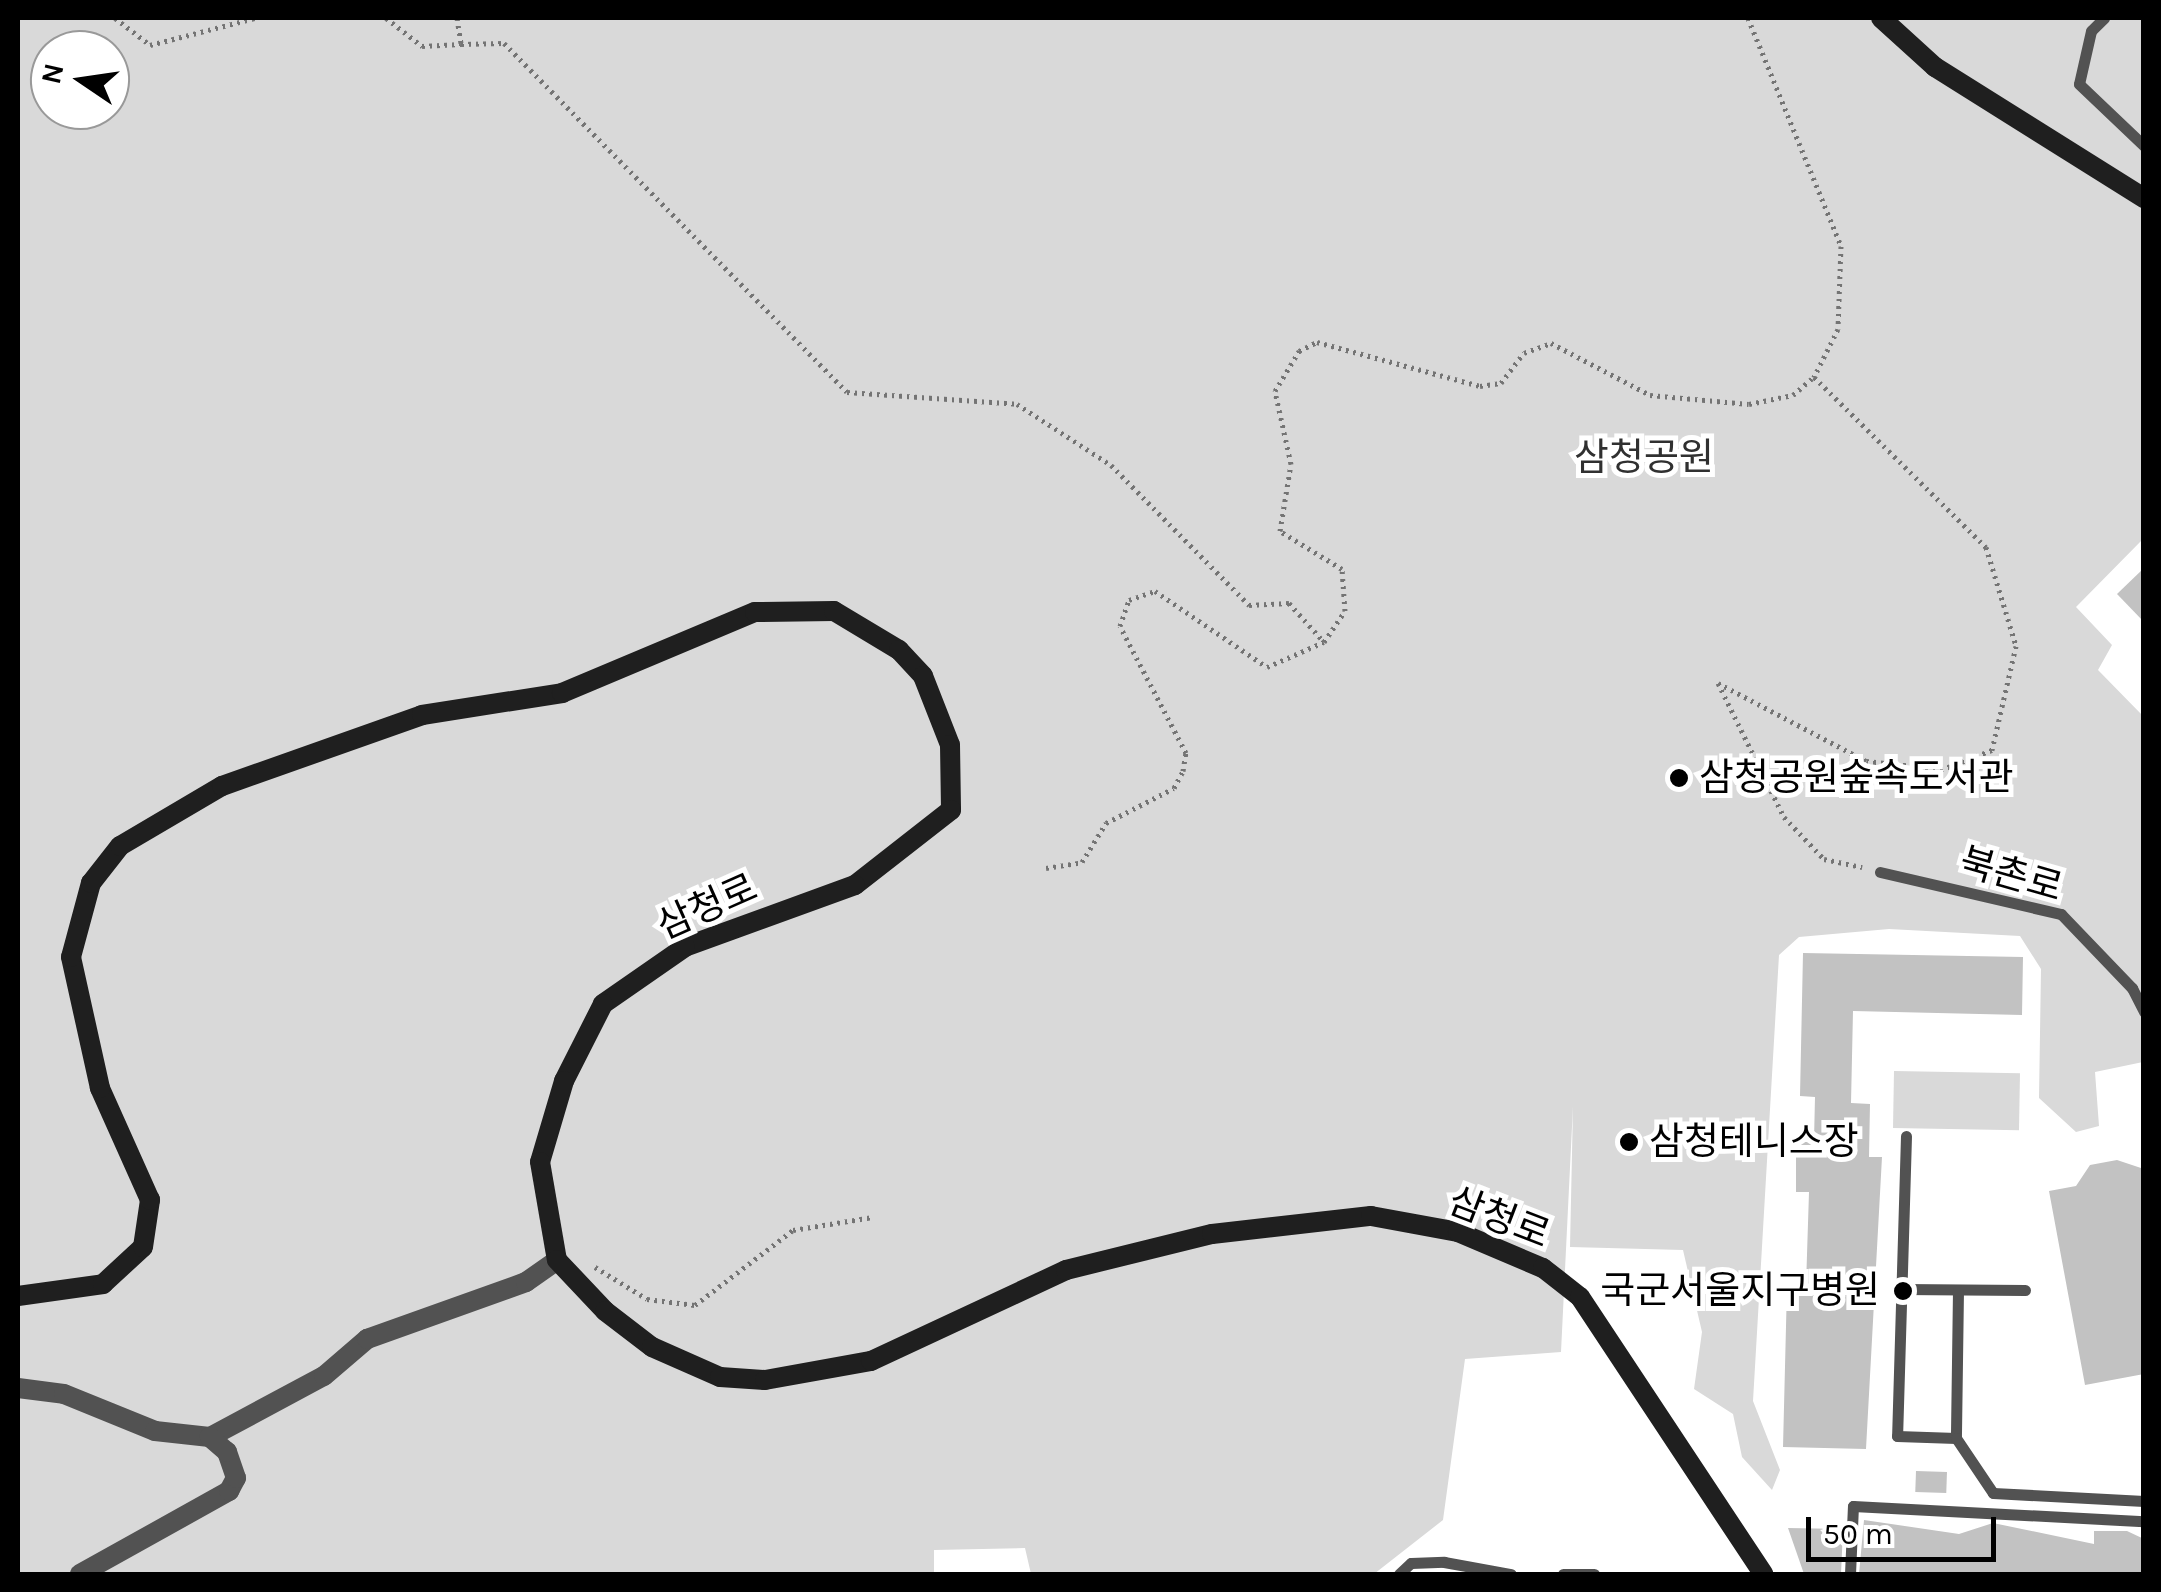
<!DOCTYPE html>
<html>
<head>
<meta charset="utf-8">
<style>
  body { margin:0 }
  #map { position:relative; width:2161px; height:1592px; overflow:hidden; background:#fff; font-family:Karla,"Noto Sans KR",sans-serif }
  div>[style] { position:absolute }
  .green>* { inset:0; background:#d9d9d9; transform-origin:0 0 }
  .building>* { inset:0; background:#c2c2c2; transform-origin:0 0 }
  .path>* { height:5px; margin-top:-2.5px; transform-origin:0; background:repeating-linear-gradient(90deg,#747474 0 2.5px,transparent 0 7.5px) }
  .lane>* { height:11px; margin:-5.5px; padding:0 5.5px; transform-origin:5.5px; border-radius:5.5px; background:#525252 }
  .street>* { height:20px; margin:-10px; padding:0 10px; transform-origin:10px; border-radius:10px; background:#525252 }
  .secondary>* { height:20px; margin:-10px; padding:0 10px; transform-origin:10px; border-radius:10px; background:#1f1f1f }
  .dots>* { width:28px; height:28px; translate:-50% -50%; box-sizing:border-box; border:5px solid #fff; border-radius:50% }
  span { translate:-50% -50%; white-space:nowrap; text-align:center; line-height:1.15; -webkit-text-stroke:10px #fff; paint-order:stroke }
  .park-label { font-size:38px; color:#303030 }
  .poi-label { font-size:38px; color:#000 }
  .left { translate:0 -50%; text-align:left }
  .right { translate:-100% -50%; text-align:right }
  .street-label { font-size:38px; color:#000 }
  .frame { position:absolute; inset:0; border:20px solid #000; pointer-events:none }
  .north { position:absolute; left:30px; top:30px; width:100px; height:100px; box-sizing:border-box; background:#fff; border:2px solid #999; border-radius:50%; rotate:283deg; font-size:28px; font-weight:700; line-height:40px; text-align:center; color:#000 }
  .north::after { content:''; display:block; margin:auto; width:35px; height:45px; background:#000; clip-path:polygon(50% 0,100% 100%,50% 72%,0 100%) }
  .scale { position:absolute; left:1806px; top:1517px; width:190px; height:45px; box-sizing:border-box; border:5px solid #000; border-top:0; padding-left:12px; font-size:30px; line-height:35px; white-space:nowrap; color:#000; -webkit-text-stroke:8px #fff; paint-order:stroke }
</style>
</head>
<body>
<div id="map">
  <div class="green">
    <i style="clip-path:polygon(evenodd,18px 18px,2143px 18px,2143px 539px,2076px 607px,2112px 645px,2098px 670px,2143px 716px,2143px 1062px,2095px 1072px,2099px 1126px,2076px 1132px,2039px 1098px,2041px 969px,2020px 936px,1889px 929px,1799px 937px,1779px 955px,1753px 1401px,1780px 1470px,1772px 1490px,1742px 1457px,1733px 1414px,1694px 1389px,1702px 1332px,1683px 1250px,1570px 1247px,1573px 1106px,1561px 1352px,1465px 1359px,1443px 1520px,1374px 1574px,1031px 1574px,1025px 1548px,934px 1550px,934px 1574px,18px 1574px,18px 18px,50px 50px,110px 50px,110px 110px,50px 110px,50px 50px)"></i>
    <i style="left:1894px;top:1071px;width:126px;height:57px;rotate:1deg"></i>
  </div>
  <div class="building">
    <i style="clip-path:polygon(2144px 568px,2144px 622px,2117px 594px)"></i>
    <i style="clip-path:polygon(1803px 953px,2023px 957px,2022px 1015px,1853px 1011px,1851px 1103px,1870px 1104px,1869px 1157px,1882px 1157px,1866px 1449px,1783px 1447px,1787px 1286px,1806px 1286px,1809px 1192px,1796px 1192px,1796px 1140px,1814px 1140px,1815px 1097px,1800px 1096px)"></i>
    <i style="clip-path:polygon(2117px 1160px,2144px 1169px,2144px 1374px,2085px 1385px,2049px 1191px,2076px 1186px,2090px 1165px)"></i>
    <i style="left:1916px;top:1471px;width:31px;height:21px;rotate:2deg"></i>
    <i style="clip-path:polygon(1864px 1520px,1959px 1534px,1993px 1523px,2094px 1544px,2094px 1531px,2127px 1531px,2144px 1539px,2144px 1574px,1859px 1574px)"></i>
    <i style="clip-path:polygon(1788px 1528px,1843px 1529px,1841px 1574px,1804px 1574px)"></i>
  </div>
  <div class="path">
    <i style="left:115px;top:18px;width:44px;rotate:37.6deg"></i>
    <i style="left:150px;top:45px;width:108px;rotate:-14.4deg"></i>
    <i style="left:386px;top:18px;width:46px;rotate:37.9deg"></i>
    <i style="left:422px;top:46px;width:39px;rotate:-3deg"></i>
    <i style="left:457px;top:18px;width:26px;rotate:81deg"></i>
    <i style="left:461px;top:44px;width:43px;rotate:-1.3deg"></i>
    <i style="left:504px;top:43px;width:489px;rotate:45.5deg"></i>
    <i style="left:847px;top:392px;width:170px;rotate:4deg"></i>
    <i style="left:1017px;top:404px;width:112px;rotate:33deg"></i>
    <i style="left:1111px;top:465px;width:197px;rotate:45.4deg"></i>
    <i style="left:1249px;top:605px;width:40px;rotate:-2.9deg"></i>
    <i style="left:1289px;top:603px;width:52px;rotate:48.1deg"></i>
    <i style="left:1748px;top:18px;width:246px;rotate:67.8deg"></i>
    <i style="left:1841px;top:246px;width:83px;rotate:92.1deg"></i>
    <i style="left:1838px;top:329px;width:54px;rotate:116.6deg"></i>
    <i style="left:1046px;top:868px;width:36px;rotate:-9deg"></i>
    <i style="left:1082px;top:862px;width:46px;rotate:-58.4deg"></i>
    <i style="left:1106px;top:823px;width:76px;rotate:-27.2deg"></i>
    <i style="left:1174px;top:788px;width:19px;rotate:-62deg"></i>
    <i style="left:1183px;top:771px;width:18px;rotate:-81deg"></i>
    <i style="left:1186px;top:753px;width:143px;rotate:-117.5deg"></i>
    <i style="left:1120px;top:626px;width:28px;rotate:-71deg"></i>
    <i style="left:1129px;top:600px;width:28px;rotate:-19deg"></i>
    <i style="left:1155px;top:591px;width:135px;rotate:34.2deg"></i>
    <i style="left:1267px;top:667px;width:62px;rotate:-23.7deg"></i>
    <i style="left:1324px;top:642px;width:37px;rotate:-56deg"></i>
    <i style="left:1345px;top:611px;width:42px;rotate:-94.1deg"></i>
    <i style="left:1342px;top:569px;width:73px;rotate:-148.5deg"></i>
    <i style="left:1280px;top:531px;width:68px;rotate:-80.7deg"></i>
    <i style="left:1291px;top:464px;width:75px;rotate:-102.4deg"></i>
    <i style="left:1275px;top:391px;width:47px;rotate:-59deg"></i>
    <i style="left:1299px;top:351px;width:20px;rotate:-27deg"></i>
    <i style="left:1317px;top:342px;width:169px;rotate:15.1deg"></i>
    <i style="left:1480px;top:386px;width:21px;rotate:-8deg"></i>
    <i style="left:1501px;top:383px;width:38px;rotate:-53deg"></i>
    <i style="left:1524px;top:353px;width:29px;rotate:-20deg"></i>
    <i style="left:1551px;top:343px;width:112px;rotate:27.7deg"></i>
    <i style="left:1650px;top:395px;width:99px;rotate:5.2deg"></i>
    <i style="left:1749px;top:404px;width:45px;rotate:-11.6deg"></i>
    <i style="left:1793px;top:395px;width:28px;rotate:-41deg"></i>
    <i style="left:1814px;top:377px;width:242px;rotate:44.7deg"></i>
    <i style="left:1986px;top:547px;width:103px;rotate:73.1deg"></i>
    <i style="left:2016px;top:646px;width:107px;rotate:103deg"></i>
    <i style="left:1992px;top:750px;width:53px;rotate:158.8deg"></i>
    <i style="left:1943px;top:769px;width:77px;rotate:-174.1deg"></i>
    <i style="left:1866px;top:761px;width:167px;rotate:-152.2deg"></i>
    <i style="left:1718px;top:683px;width:149px;rotate:63.8deg"></i>
    <i style="left:1784px;top:817px;width:58px;rotate:46.4deg"></i>
    <i style="left:1824px;top:859px;width:39px;rotate:12deg"></i>
    <i style="left:595px;top:1267px;width:61px;rotate:31.6deg"></i>
    <i style="left:647px;top:1299px;width:48px;rotate:7.1deg"></i>
    <i style="left:695px;top:1305px;width:123px;rotate:-37.4deg"></i>
    <i style="left:793px;top:1230px;width:81px;rotate:-9.2deg"></i>
  </div>
  <div class="lane">
    <i style="left:2104px;top:18px;width:18px;rotate:135deg"></i>
    <i style="left:2091px;top:31px;width:54px;rotate:102.8deg"></i>
    <i style="left:2079px;top:84px;width:90px;rotate:43.6deg"></i>
    <i style="left:1880px;top:872px;width:186px;rotate:13.1deg"></i>
    <i style="left:2061px;top:914px;width:103px;rotate:46.2deg"></i>
    <i style="left:2132px;top:988px;width:27px;rotate:63deg"></i>
    <i style="left:1906px;top:1136px;width:300px;rotate:91.7deg"></i>
    <i style="left:1897px;top:1436px;width:59px;rotate:1.9deg"></i>
    <i style="left:1902px;top:1289px;width:123px;rotate:0.5deg"></i>
    <i style="left:1958px;top:1290px;width:148px;rotate:90.8deg"></i>
    <i style="left:1956px;top:1438px;width:66px;rotate:56.1deg"></i>
    <i style="left:1993px;top:1493px;width:151px;rotate:3deg"></i>
    <i style="left:1399px;top:1574px;width:16px;rotate:-43deg"></i>
    <i style="left:1411px;top:1563px;width:33px;rotate:-2deg"></i>
    <i style="left:1444px;top:1562px;width:68px;rotate:10.2deg"></i>
    <i style="left:1563px;top:1574px;width:31px"></i>
    <i style="left:1850px;top:1574px;width:68px;rotate:-87.5deg"></i>
    <i style="left:1853px;top:1506px;width:291px;rotate:3deg"></i>
  </div>
  <div class="street">
    <i style="left:18px;top:1388px;width:46px;rotate:7.4deg"></i>
    <i style="left:64px;top:1394px;width:98px;rotate:22.1deg"></i>
    <i style="left:155px;top:1431px;width:55px;rotate:6.2deg"></i>
    <i style="left:210px;top:1437px;width:129px;rotate:-28.2deg"></i>
    <i style="left:324px;top:1376px;width:57px;rotate:-40.7deg"></i>
    <i style="left:367px;top:1339px;width:169px;rotate:-19.7deg"></i>
    <i style="left:526px;top:1282px;width:38px;rotate:-35deg"></i>
    <i style="left:80px;top:1574px;width:171px;rotate:-29.1deg"></i>
    <i style="left:229px;top:1491px;width:15px;rotate:-62deg"></i>
    <i style="left:236px;top:1478px;width:28px;rotate:-109deg"></i>
    <i style="left:227px;top:1452px;width:23px;rotate:-139deg"></i>
  </div>
  <div class="secondary">
    <i style="left:1881px;top:18px;width:73px;rotate:42.2deg"></i>
    <i style="left:1935px;top:67px;width:247px;rotate:32.1deg"></i>
    <i style="left:18px;top:1296px;width:86px;rotate:-8deg"></i>
    <i style="left:103px;top:1284px;width:54px;rotate:-42.8deg"></i>
    <i style="left:143px;top:1247px;width:48px;rotate:-81.5deg"></i>
    <i style="left:150px;top:1200px;width:123px;rotate:-114.1deg"></i>
    <i style="left:100px;top:1088px;width:134px;rotate:-102.5deg"></i>
    <i style="left:71px;top:957px;width:77px;rotate:-74.9deg"></i>
    <i style="left:91px;top:883px;width:47px;rotate:-51.9deg"></i>
    <i style="left:120px;top:846px;width:118px;rotate:-30.5deg"></i>
    <i style="left:222px;top:786px;width:212px;rotate:-19.5deg"></i>
    <i style="left:422px;top:715px;width:142px;rotate:-8.9deg"></i>
    <i style="left:562px;top:693px;width:209px;rotate:-22.8deg"></i>
    <i style="left:755px;top:612px;width:79px;rotate:-0.7deg"></i>
    <i style="left:834px;top:611px;width:76px;rotate:31deg"></i>
    <i style="left:899px;top:650px;width:35px;rotate:47deg"></i>
    <i style="left:923px;top:676px;width:74px;rotate:68.6deg"></i>
    <i style="left:950px;top:745px;width:65px;rotate:89.1deg"></i>
    <i style="left:951px;top:810px;width:122px;rotate:142deg"></i>
    <i style="left:855px;top:885px;width:181px;rotate:160deg"></i>
    <i style="left:685px;top:947px;width:100px;rotate:145.2deg"></i>
    <i style="left:603px;top:1004px;width:86px;rotate:116.9deg"></i>
    <i style="left:564px;top:1081px;width:84px;rotate:106.5deg"></i>
    <i style="left:540px;top:1162px;width:99px;rotate:80.2deg"></i>
    <i style="left:557px;top:1260px;width:70px;rotate:46.7deg"></i>
    <i style="left:605px;top:1311px;width:59px;rotate:37.5deg"></i>
    <i style="left:652px;top:1347px;width:74px;rotate:23.8deg"></i>
    <i style="left:720px;top:1377px;width:45px;rotate:3.8deg"></i>
    <i style="left:765px;top:1380px;width:108px;rotate:-10.2deg"></i>
    <i style="left:871px;top:1361px;width:215px;rotate:-25deg"></i>
    <i style="left:1066px;top:1270px;width:150px;rotate:-13.9deg"></i>
    <i style="left:1212px;top:1234px;width:160px;rotate:-6.5deg"></i>
    <i style="left:1371px;top:1216px;width:88px;rotate:10.4deg"></i>
    <i style="left:1458px;top:1232px;width:92px;rotate:23deg"></i>
    <i style="left:1543px;top:1268px;width:47px;rotate:38.1deg"></i>
    <i style="left:1580px;top:1297px;width:332px;rotate:56.5deg"></i>
  </div>
  <div class="dots">
    <i style="left:1679px;top:778px;background:#000"></i>
    <i style="left:1629px;top:1142px;background:#000"></i>
    <i style="left:1903px;top:1291px;background:#000"></i>
  </div>
  <div class="park-label">
    <span style="left:1644px;top:458px">삼청공원</span>
  </div>
  <div class="poi-label">
    <span class="left" style="left:1699px;top:778px">삼청공원숲속도서관</span>
    <span class="left" style="left:1649px;top:1142px">삼청테니스장</span>
    <span class="right" style="left:1880px;top:1291px">국군서울지구병원</span>
  </div>
  <div class="street-label">
    <span style="left:2011px;top:875px;rotate:16deg">북촌로</span>
    <span style="left:707px;top:907px;rotate:-24deg">삼청로</span>
    <span style="left:1499px;top:1218px;rotate:21deg">삼청로</span>
  </div>
  <div class="frame"></div>
  <div class="north">N</div>
  <div class="scale">50 m</div>
</div>
</body>
</html>
